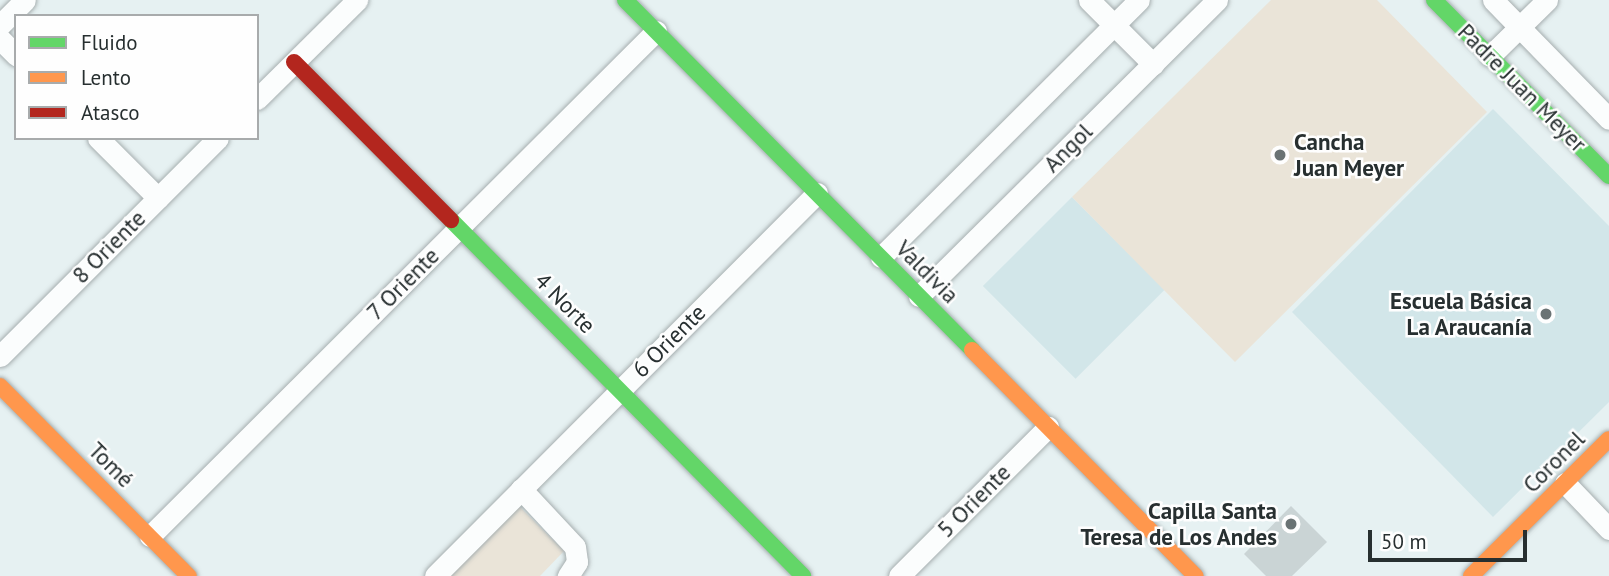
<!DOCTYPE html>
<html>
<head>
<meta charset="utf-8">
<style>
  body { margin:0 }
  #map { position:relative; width:1609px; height:576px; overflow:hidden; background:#e6f1f2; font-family:"PT Sans",sans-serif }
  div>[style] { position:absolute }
  .built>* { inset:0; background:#d2e6e9; transform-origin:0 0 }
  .green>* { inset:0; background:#eae4d8 }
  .building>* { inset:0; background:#cad4d5 }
  .roads { filter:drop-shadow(0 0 2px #a6aeaf) drop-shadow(0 0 2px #a6aeaf) }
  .street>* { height:21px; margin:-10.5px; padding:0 10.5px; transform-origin:10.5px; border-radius:10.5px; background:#fbfdfd }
  .fast>* { height:16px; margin:-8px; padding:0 8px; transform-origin:8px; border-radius:8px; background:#63d668 }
  .slow>* { height:16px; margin:-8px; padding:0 8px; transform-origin:8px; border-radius:8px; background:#ff974d }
  .jam>* { height:16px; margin:-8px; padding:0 8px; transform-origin:8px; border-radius:8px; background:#b3261e }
  .dots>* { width:19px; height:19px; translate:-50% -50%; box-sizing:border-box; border:4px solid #fefefe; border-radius:50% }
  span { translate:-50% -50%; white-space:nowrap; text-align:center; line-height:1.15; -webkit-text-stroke:5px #fefefe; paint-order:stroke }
  .street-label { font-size:23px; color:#272f30 }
  .poi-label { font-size:23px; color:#272f30; font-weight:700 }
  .left { translate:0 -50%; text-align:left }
  .right { translate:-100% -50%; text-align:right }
  .legend { position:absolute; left:14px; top:14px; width:245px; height:126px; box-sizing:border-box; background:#fefefe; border:2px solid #a8abac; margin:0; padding:9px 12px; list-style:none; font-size:21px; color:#272f30 }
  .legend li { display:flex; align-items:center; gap:14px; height:35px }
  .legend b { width:35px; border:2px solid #a8abac }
  .scale { position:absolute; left:1368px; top:530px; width:159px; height:32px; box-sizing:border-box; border:4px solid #272f30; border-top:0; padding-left:9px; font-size:21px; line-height:24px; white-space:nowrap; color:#272f30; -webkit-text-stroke:5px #fefefe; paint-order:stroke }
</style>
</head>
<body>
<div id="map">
  <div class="built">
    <i style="clip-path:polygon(1493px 109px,1609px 226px,1609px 402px,1493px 517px,1292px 312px)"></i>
    <i style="left:1072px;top:197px;width:131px;height:126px;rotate:45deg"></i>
  </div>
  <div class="green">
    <i style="clip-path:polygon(1271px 0,1377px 0,1487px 112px,1235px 362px,1072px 197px)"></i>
    <i style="clip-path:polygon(519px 506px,564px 551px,540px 576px,449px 576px)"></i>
  </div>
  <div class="building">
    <i style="clip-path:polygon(1291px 506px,1327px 542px,1292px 576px,1266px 576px,1244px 554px)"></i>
  </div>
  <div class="roads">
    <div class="street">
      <i style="left:1089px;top:0;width:91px;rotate:45deg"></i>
      <i style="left:1493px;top:0;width:166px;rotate:45.7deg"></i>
      <i style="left:0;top:25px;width:35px;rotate:-45deg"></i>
      <i style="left:0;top:39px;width:23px;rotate:45deg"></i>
      <i style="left:1490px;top:56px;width:80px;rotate:-44.5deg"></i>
      <i style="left:257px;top:99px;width:141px;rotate:-44.7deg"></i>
      <i style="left:98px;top:138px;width:85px;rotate:45deg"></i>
      <i style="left:881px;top:257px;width:364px;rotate:-44.9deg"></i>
      <i style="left:919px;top:296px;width:420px;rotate:-44.8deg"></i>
      <i style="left:0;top:356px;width:308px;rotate:-45deg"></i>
      <i style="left:1565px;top:483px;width:64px;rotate:46.3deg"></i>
      <i style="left:521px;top:489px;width:79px;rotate:47deg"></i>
      <i style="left:575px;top:547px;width:15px;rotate:82deg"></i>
      <i style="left:577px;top:562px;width:17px;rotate:123deg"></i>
      <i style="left:150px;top:536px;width:715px;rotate:-44.94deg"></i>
      <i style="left:435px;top:576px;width:541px;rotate:-45.07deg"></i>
      <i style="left:899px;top:576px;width:211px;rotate:-45deg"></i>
    </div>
    <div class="fast">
      <i style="left:625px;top:0;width:493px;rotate:45.2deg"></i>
      <i style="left:1434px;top:0;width:248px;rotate:45.2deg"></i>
      <i style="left:451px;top:220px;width:501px;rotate:45.32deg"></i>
    </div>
    <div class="slow">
      <i style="left:972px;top:350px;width:318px;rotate:45.3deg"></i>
      <i style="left:0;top:386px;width:268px;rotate:45.2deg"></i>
      <i style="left:1471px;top:576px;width:194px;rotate:-44.8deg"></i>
    </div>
    <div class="jam">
      <i style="left:294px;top:62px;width:223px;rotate:45.2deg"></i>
    </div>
  </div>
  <div class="dots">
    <i style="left:1280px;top:155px;background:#6a7374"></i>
    <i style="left:1546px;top:314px;background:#6a7374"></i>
    <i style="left:1291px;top:524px;background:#6a7374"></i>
  </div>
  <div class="street-label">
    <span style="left:1522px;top:88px;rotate:45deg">Padre Juan Meyer</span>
    <span style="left:1068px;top:148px;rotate:-45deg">Angol</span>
    <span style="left:109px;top:247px;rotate:-45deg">8 Oriente</span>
    <span style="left:927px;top:272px;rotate:45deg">Valdivia</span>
    <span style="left:403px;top:284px;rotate:-45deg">7 Oriente</span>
    <span style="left:565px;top:303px;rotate:45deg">4 Norte</span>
    <span style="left:669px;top:341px;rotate:-45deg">6 Oriente</span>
    <span style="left:1554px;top:462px;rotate:-45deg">Coronel</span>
    <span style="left:111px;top:465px;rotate:45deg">Tomé</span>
    <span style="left:974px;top:501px;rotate:-45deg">5 Oriente</span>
  </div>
  <div class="poi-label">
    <span class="left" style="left:1294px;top:155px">Cancha<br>Juan Meyer</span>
    <span class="right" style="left:1532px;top:314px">Escuela Básica<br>La Araucanía</span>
    <span class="right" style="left:1277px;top:524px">Capilla Santa<br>Teresa de Los Andes</span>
  </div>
  <ul class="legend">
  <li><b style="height:9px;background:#63d668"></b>Fluido</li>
  <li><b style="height:9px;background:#ff974d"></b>Lento</li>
  <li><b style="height:9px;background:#b3261e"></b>Atasco</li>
  </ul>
  <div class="scale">50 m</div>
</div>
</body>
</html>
